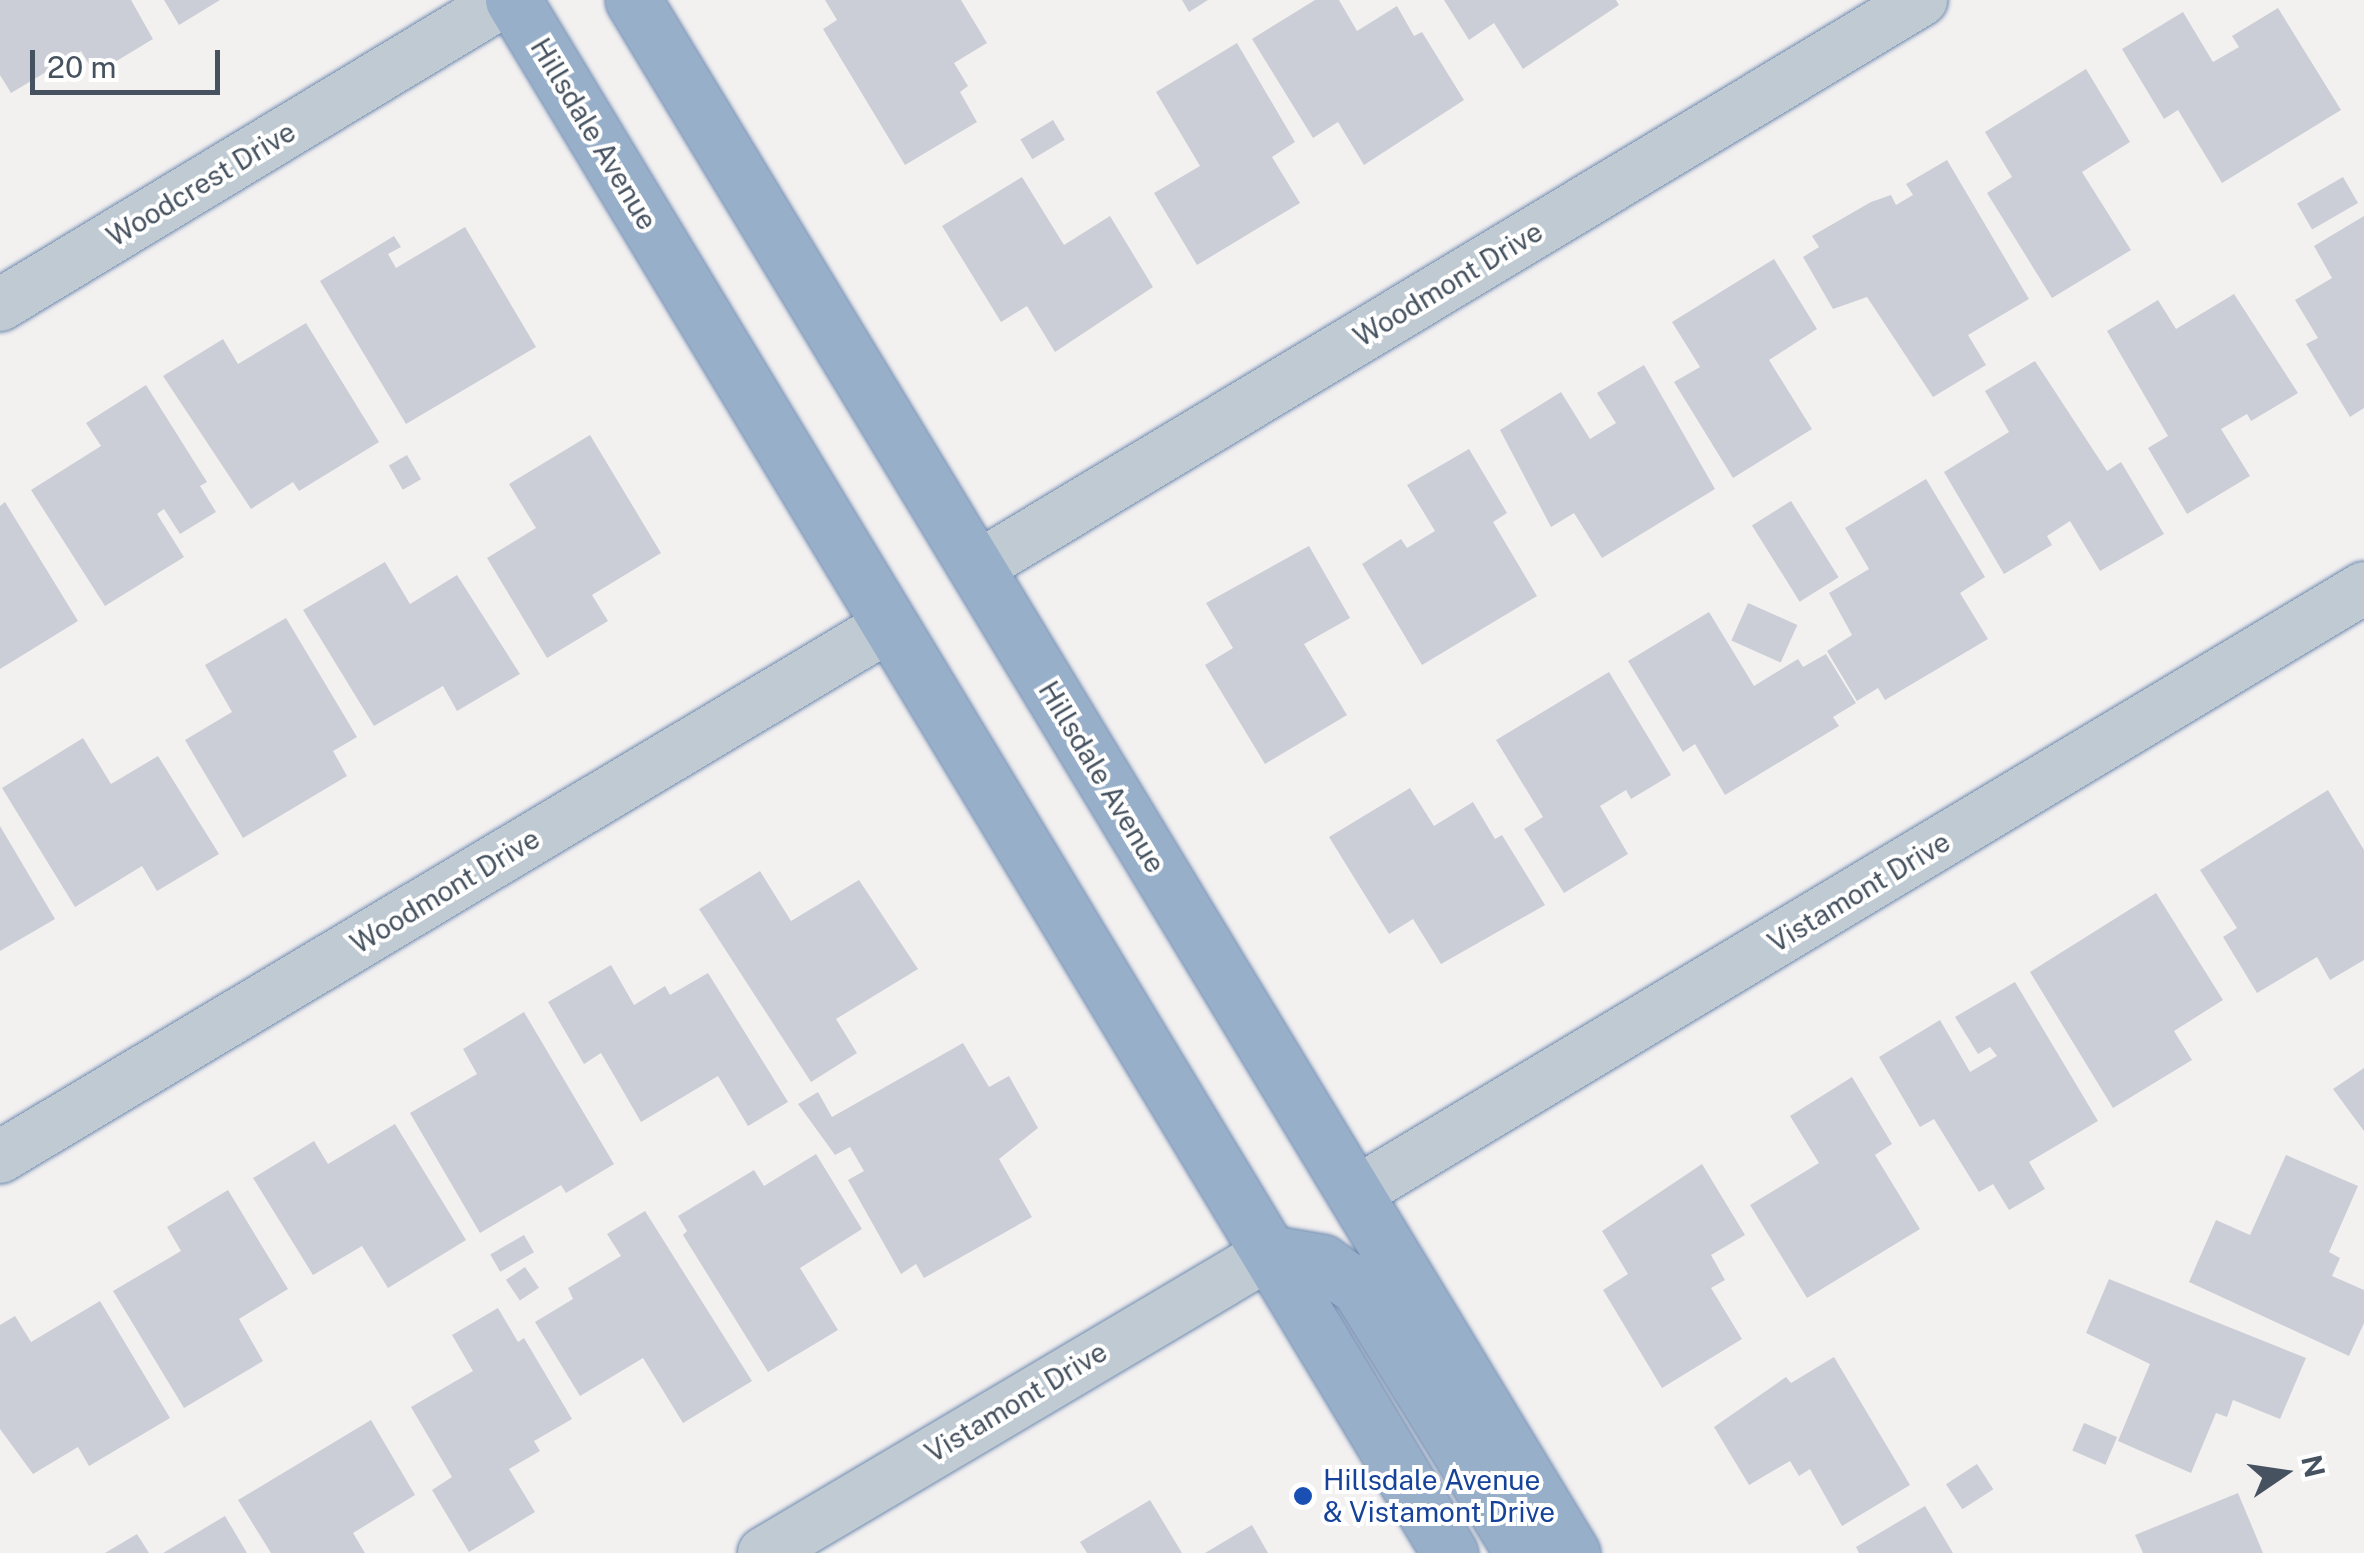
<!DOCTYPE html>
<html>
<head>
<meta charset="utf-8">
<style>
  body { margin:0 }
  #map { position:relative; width:2364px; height:1553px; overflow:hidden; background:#f3f0f0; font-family:"Public Sans",sans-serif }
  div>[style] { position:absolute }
  .building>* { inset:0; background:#cbced6; transform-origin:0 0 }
  .roads { filter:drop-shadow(0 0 2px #6e8aaf) drop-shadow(0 0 2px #6e8aaf) }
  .minor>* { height:52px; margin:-26px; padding:0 26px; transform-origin:26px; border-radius:26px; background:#bfcad3 }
  .trunk>* { height:55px; margin:-27.5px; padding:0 27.5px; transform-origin:27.5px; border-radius:27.5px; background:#98afca }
  .dots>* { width:28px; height:28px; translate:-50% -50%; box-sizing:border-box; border:5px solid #fff; border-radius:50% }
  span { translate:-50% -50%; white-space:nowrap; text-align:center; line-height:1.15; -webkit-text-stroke:8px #fff; paint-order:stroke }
  .street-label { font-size:28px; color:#46525f }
  .transit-label { font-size:28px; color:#164399 }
  .left { translate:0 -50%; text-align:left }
  .north { position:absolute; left:2234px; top:1423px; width:100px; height:100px; -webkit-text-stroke:8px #fff; paint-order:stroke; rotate:77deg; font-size:28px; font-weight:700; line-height:40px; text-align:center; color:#46525f }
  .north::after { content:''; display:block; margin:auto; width:35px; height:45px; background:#46525f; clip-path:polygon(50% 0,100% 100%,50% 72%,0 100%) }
  .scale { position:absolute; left:30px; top:50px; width:190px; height:45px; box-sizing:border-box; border:5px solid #46525f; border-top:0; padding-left:12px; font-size:30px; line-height:35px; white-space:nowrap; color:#46525f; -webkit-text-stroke:8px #fff; paint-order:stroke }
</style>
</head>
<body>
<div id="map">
  <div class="building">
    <i style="clip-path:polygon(0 0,131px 0,153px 39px,95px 74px,81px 51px,11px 93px,0 75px)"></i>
    <i style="clip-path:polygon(164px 0,220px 0,179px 25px)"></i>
    <i style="clip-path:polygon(825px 0,961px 0,987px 43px,954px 63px,968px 86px,960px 92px,977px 122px,905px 165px,823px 29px,837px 20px)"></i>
    <i style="clip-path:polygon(1182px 0,1208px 0,1189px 12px)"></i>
    <i style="clip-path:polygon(1315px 0,1339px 0,1357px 31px,1397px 6px,1414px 36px,1422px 32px,1464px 100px,1364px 165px,1338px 122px,1313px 138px,1252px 39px)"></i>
    <i style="clip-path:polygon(1444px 0,1616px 0,1619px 5px,1523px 69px,1494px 23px,1469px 40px)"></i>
    <i style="clip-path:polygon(2278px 8px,2341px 110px,2222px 183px,2178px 110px,2164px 119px,2122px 49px,2183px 12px,2213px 62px,2239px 47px,2232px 36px)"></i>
    <i style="clip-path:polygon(1237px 43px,1295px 142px,1272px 157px,1300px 203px,1197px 265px,1154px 193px,1200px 166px,1156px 92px)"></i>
    <i style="clip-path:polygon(2086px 69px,2130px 142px,2082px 172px,2131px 250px,2052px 298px,1987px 193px,2012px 177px,1985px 132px)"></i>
    <i style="left:1053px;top:120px;width:23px;height:38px;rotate:59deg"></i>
    <i style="clip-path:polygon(1947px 160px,2029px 299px,1968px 335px,1986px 365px,1933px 397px,1867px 297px,1833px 309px,1803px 257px,1819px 247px,1812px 236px,1871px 202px,1891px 195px,1896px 205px,1913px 195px,1906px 184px)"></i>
    <i style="clip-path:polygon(1022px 177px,1064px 245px,1110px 216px,1153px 287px,1055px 352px,1027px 306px,1001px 322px,942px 226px)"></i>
    <i style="left:2343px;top:177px;width:30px;height:53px;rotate:60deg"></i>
    <i style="clip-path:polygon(2364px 216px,2364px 408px,2350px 417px,2306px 344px,2318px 338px,2295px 300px,2332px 278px,2314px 246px)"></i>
    <i style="clip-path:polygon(465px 227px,536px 347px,406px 424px,320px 281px,394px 236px,401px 247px,388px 254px,396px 268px)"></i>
    <i style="clip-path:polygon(1774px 259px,1817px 329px,1769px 360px,1812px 429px,1733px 478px,1674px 382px,1700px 367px,1672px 322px)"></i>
    <i style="clip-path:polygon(2234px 294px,2298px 393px,2251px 421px,2247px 414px,2221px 429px,2250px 476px,2187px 514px,2148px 448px,2168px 436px,2107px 331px,2158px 300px,2176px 329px)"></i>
    <i style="clip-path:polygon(306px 323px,379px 442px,299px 491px,293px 482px,251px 509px,163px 376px,223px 339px,238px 364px)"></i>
    <i style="clip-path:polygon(2035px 361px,2107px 471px,2121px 462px,2164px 534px,2100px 571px,2070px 521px,2047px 536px,2052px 545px,2004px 574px,1944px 472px,2009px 432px,1985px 391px)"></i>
    <i style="clip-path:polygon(1644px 365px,1715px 489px,1602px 558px,1574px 513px,1551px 527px,1500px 430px,1561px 392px,1590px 439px,1616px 423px,1597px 393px)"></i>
    <i style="clip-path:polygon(146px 385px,207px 482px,200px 486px,216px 512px,180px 534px,164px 509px,157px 514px,184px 557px,105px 606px,31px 490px,101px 446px,86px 423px)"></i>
    <i style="clip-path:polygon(590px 435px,661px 553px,592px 595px,608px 621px,547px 658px,487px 558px,536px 528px,509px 484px)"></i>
    <i style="clip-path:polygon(1469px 449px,1507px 513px,1493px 522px,1537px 596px,1422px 665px,1362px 564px,1401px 539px,1407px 548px,1435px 531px,1407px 485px)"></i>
    <i style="left:407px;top:455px;width:28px;height:21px;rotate:60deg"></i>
    <i style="clip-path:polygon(1926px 479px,1985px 577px,1960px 593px,1988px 639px,1885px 700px,1878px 688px,1857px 701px,1827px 651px,1852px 635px,1829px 593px,1869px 569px,1845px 528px)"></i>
    <i style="left:1791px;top:501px;width:90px;height:46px;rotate:58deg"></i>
    <i style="clip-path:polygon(5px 502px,78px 621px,0 669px,0 506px)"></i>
    <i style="clip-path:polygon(1309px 546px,1350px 618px,1304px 644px,1347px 715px,1265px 764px,1205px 665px,1233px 648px,1206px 603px)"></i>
    <i style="clip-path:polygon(385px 562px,410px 604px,457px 575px,520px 674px,457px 711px,443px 686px,374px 726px,303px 610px)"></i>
    <i style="left:1748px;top:603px;width:54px;height:41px;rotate:24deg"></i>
    <i style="clip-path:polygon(1709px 612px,1754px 686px,1798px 659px,1803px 667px,1826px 654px,1856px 703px,1833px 717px,1839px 726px,1725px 795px,1695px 744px,1683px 752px,1628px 661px)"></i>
    <i style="clip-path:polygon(286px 618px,357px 737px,333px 751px,347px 776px,243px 838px,185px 740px,232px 712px,205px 665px)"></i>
    <i style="clip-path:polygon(1609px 672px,1671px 775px,1631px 799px,1626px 790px,1600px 806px,1628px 854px,1564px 893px,1524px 829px,1543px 817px,1496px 740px)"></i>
    <i style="clip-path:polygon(83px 738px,111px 784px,158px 756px,219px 854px,157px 891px,142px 866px,75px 907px,2px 788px)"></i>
    <i style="clip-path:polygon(1410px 788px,1434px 826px,1473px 802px,1495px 839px,1502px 835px,1545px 905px,1441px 964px,1413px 919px,1389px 934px,1329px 837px)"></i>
    <i style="clip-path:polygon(2328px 790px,2364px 850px,2364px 960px,2330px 980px,2317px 957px,2257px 993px,2223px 937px,2237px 928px,2200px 870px)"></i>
    <i style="clip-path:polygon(0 826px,55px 919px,0 951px)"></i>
    <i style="clip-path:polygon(760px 871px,791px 921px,859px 880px,918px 969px,836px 1019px,857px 1053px,811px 1082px,699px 909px)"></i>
    <i style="clip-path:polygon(2156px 893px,2223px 1000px,2174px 1031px,2192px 1060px,2113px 1108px,2030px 972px)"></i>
    <i style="clip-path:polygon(611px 965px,634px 1005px,665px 986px,670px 995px,708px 973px,788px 1102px,748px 1126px,718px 1076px,641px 1122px,601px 1053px,584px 1064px,548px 1002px)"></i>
    <i style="clip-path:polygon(2015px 982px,2098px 1121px,2029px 1162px,2045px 1189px,2009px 1210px,1993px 1184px,1979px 1192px,1934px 1119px,1920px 1127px,1879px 1057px,1940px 1020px,1970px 1072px,1997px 1056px,1990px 1047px,1978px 1054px,1955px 1017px)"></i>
    <i style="clip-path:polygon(524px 1012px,614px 1164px,566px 1193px,561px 1185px,480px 1233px,410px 1113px,477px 1074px,463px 1049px)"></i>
    <i style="clip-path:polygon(963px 1043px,989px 1087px,1009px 1076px,1038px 1128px,999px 1159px,1032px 1217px,924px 1278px,916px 1264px,901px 1274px,848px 1180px,864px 1171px,850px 1147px,835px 1155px,798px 1104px,818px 1092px,832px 1117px)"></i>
    <i style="clip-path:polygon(2364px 1068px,2364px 1131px,2333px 1089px)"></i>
    <i style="clip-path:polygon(1852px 1077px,1892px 1144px,1875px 1155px,1920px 1229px,1807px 1298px,1750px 1205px,1819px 1163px,1790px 1116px)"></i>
    <i style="clip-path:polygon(395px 1124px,466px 1240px,388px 1288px,362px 1246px,313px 1275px,253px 1178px,314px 1141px,328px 1164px)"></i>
    <i style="clip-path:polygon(816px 1154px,862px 1229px,800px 1268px,838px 1330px,768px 1372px,683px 1235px,687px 1231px,678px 1216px,754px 1170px,764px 1186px)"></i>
    <i style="clip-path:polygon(2286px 1155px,2358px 1186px,2329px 1252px,2340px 1258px,2332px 1276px,2364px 1290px,2364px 1323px,2349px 1356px,2189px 1282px,2216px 1220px,2250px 1235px)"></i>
    <i style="clip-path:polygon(1702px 1164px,1745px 1235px,1711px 1255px,1725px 1280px,1711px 1288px,1742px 1339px,1662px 1388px,1603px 1290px,1628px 1274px,1602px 1231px)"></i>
    <i style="clip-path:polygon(228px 1190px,288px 1289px,239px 1319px,263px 1361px,184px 1408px,113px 1291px,181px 1251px,167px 1227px)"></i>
    <i style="clip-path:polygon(645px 1211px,752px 1381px,683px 1423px,643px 1358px,580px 1396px,535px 1322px,573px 1299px,568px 1288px,621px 1256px,607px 1234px)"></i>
    <i style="left:524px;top:1235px;width:20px;height:39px;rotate:60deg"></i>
    <i style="left:525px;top:1267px;width:25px;height:23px;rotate:56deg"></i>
    <i style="clip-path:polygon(2109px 1279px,2306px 1358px,2280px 1419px,2233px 1400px,2227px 1417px,2216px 1413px,2191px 1473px,2118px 1441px,2150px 1364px,2086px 1333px)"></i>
    <i style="clip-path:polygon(100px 1301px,170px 1418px,89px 1466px,78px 1447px,33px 1474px,0 1429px,0 1325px,15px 1316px,31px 1342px)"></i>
    <i style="clip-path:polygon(498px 1308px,518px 1342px,524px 1338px,572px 1419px,534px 1441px,540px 1451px,509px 1469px,535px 1512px,469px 1552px,432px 1490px,452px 1477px,411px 1407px,473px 1371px,452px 1335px)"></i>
    <i style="clip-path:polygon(1834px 1357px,1910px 1485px,1842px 1526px,1810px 1469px,1799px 1476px,1790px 1461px,1749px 1485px,1714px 1427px,1786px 1377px,1791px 1383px)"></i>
    <i style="clip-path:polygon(371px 1420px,415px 1495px,353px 1533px,365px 1553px,271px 1553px,238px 1500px)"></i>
    <i style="left:2084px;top:1423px;width:36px;height:30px;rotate:23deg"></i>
    <i style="left:1977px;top:1464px;width:30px;height:37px;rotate:57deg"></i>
    <i style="clip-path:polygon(2238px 1493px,2263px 1553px,2143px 1553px,2135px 1535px)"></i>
    <i style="clip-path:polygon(1150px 1500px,1182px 1553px,1087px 1553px,1080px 1542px)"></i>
    <i style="clip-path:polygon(1925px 1506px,1953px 1553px,1859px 1553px,1856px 1547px)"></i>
    <i style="clip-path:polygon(225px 1516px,247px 1553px,163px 1553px)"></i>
    <i style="clip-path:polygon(1252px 1525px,1268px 1553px,1205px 1553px)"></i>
    <i style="clip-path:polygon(137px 1534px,149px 1553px,105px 1553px)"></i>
  </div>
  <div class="roads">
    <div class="minor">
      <i style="left:0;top:305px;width:590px;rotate:-31.13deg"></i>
      <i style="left:976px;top:568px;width:1103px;rotate:-31.01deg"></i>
      <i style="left:0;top:1157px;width:1037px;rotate:-30.87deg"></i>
      <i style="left:1354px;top:1194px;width:1178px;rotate:-30.96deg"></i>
      <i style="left:764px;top:1553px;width:588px;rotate:-30.66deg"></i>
    </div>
    <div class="trunk">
      <i style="left:513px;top:0;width:1814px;rotate:58.9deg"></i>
      <i style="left:633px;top:0;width:1815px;rotate:58.84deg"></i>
      <i style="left:1270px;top:1253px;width:53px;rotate:9.8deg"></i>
      <i style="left:1322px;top:1262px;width:45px;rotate:35.1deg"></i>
      <i style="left:1359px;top:1288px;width:299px;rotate:58.3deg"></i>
      <i style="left:1516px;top:1542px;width:25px;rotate:27deg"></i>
    </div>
  </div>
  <div class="dots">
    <i style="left:1303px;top:1496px;background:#1a4fb4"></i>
  </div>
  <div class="street-label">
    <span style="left:594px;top:134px;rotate:59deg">Hillsdale Avenue</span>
    <span style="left:201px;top:184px;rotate:-31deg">Woodcrest Drive</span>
    <span style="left:1448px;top:284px;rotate:-31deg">Woodmont Drive</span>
    <span style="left:1102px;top:777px;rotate:59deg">Hillsdale Avenue</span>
    <span style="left:445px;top:891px;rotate:-31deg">Woodmont Drive</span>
    <span style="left:1859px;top:892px;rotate:-31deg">Vistamont Drive</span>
    <span style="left:1016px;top:1402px;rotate:-31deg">Vistamont Drive</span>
  </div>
  <div class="transit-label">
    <span class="left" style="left:1323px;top:1496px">Hillsdale Avenue<br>&amp; Vistamont Drive</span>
  </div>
  <div class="north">N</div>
  <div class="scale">20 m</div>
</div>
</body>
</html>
